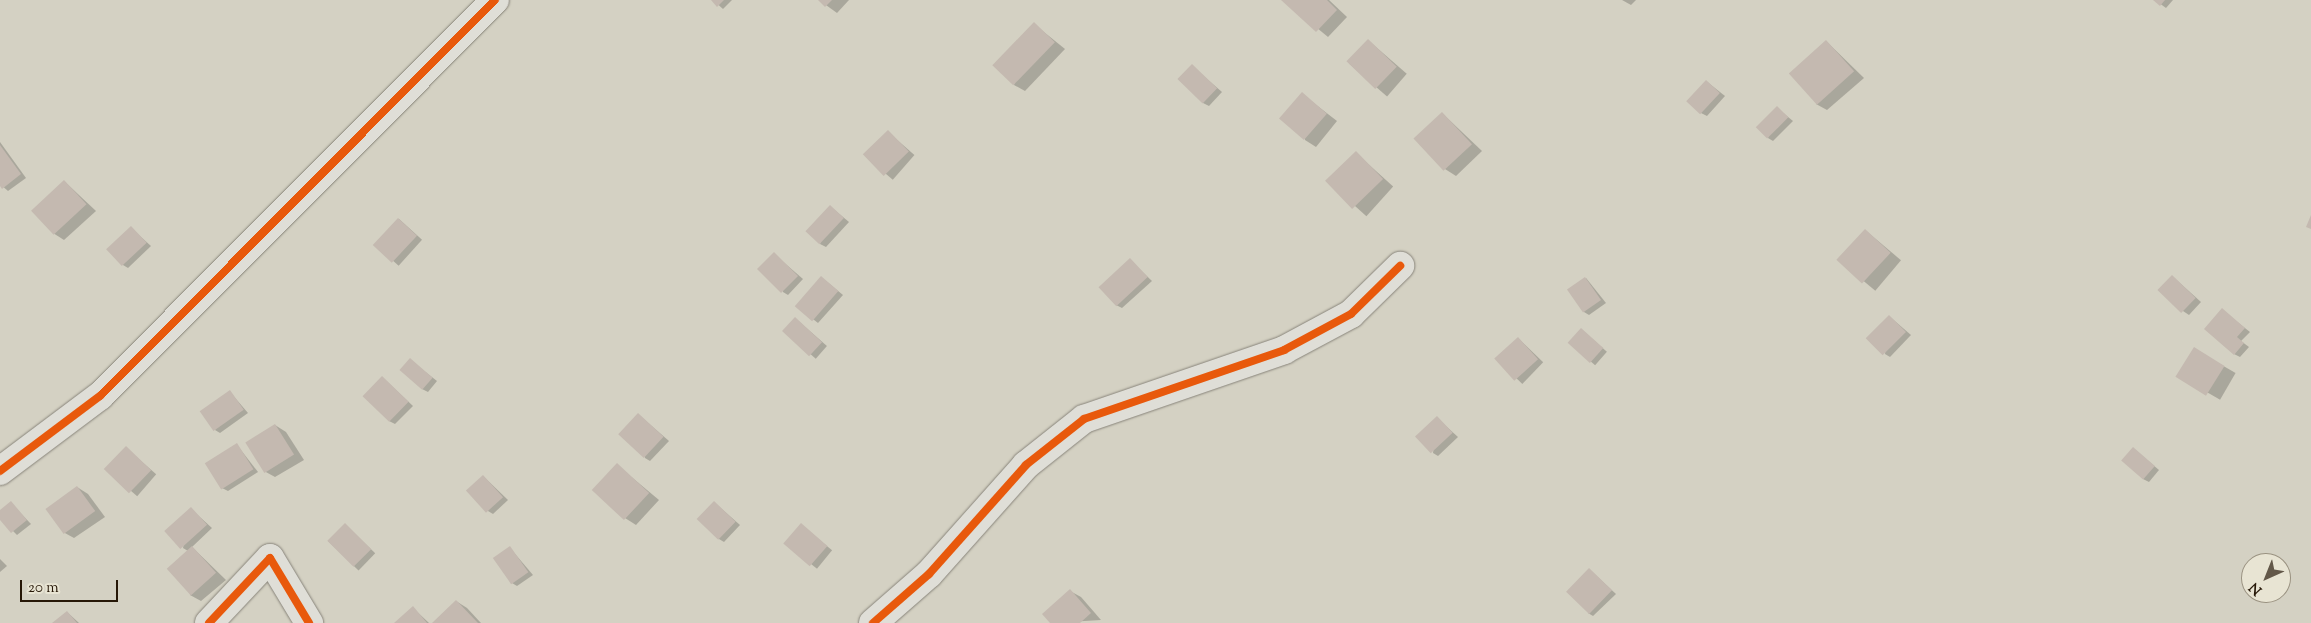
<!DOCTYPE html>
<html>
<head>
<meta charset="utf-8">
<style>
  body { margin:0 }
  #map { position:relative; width:2311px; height:623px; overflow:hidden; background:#d4d1c3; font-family:"Sorts Mill Goudy",serif }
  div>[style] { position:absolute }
  .shadow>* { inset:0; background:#0003; transform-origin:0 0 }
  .building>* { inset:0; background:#c4b9b0; transform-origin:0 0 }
  .roads { filter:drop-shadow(0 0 1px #88847a) drop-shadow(0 0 1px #88847a) }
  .minor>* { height:28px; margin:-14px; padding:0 14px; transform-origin:14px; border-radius:14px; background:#dfded7 }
  .cycleway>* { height:8px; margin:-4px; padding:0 4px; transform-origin:4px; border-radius:4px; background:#e8590c }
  span { translate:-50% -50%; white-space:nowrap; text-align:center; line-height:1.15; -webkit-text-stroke:5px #e8e4d3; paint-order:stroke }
  .north { position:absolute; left:2241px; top:553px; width:50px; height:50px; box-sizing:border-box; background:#e8e4d3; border:1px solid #9a9281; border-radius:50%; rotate:224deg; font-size:14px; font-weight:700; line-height:20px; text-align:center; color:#261707 }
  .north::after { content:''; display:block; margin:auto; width:18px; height:22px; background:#635849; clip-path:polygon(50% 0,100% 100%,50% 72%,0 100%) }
  .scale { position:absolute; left:20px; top:580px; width:98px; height:22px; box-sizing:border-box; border:2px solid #261707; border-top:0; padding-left:6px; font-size:15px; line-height:18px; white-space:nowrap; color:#261707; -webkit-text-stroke:4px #e8e4d3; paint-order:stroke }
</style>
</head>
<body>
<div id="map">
  <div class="shadow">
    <i style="clip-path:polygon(713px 0,732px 0,723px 9px)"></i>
    <i style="clip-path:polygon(819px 0,849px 0,837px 13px)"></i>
    <i style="clip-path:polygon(1283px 0,1329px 0,1347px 17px,1328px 37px)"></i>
    <i style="clip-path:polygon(1622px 0,1636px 0,1631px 5px)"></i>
    <i style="clip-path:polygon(2155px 0,2173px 0,2166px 8px)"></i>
    <i style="clip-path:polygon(1034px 24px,1065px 49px,1025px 91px,1014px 85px)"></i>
    <i style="left:1369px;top:41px;width:50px;height:30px;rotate:41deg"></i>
    <i style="clip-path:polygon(1826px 41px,1864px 78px,1827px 110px,1816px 104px)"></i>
    <i style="clip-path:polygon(1192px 66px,1222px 92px,1209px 106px,1203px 103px)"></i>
    <i style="clip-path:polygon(1706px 81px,1725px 96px,1707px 116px,1701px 113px)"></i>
    <i style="clip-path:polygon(1302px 94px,1337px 121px,1316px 147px,1305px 140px)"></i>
    <i style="clip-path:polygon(1777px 108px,1793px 121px,1773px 141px,1768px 138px)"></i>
    <i style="clip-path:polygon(1443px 114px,1482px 151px,1456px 176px,1445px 169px)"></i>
    <i style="left:888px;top:132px;width:35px;height:33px;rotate:41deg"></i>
    <i style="clip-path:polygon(0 142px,26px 178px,8px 191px,0 184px)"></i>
    <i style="left:1356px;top:153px;width:50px;height:40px;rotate:42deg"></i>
    <i style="clip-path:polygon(64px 181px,96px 211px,64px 240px,53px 233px)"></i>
    <i style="clip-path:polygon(831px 207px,849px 222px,826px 247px,820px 244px)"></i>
    <i style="left:399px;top:219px;width:31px;height:35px;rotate:42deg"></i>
    <i style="clip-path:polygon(131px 228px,151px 246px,128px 268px,123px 265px)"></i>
    <i style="left:1865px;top:230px;width:47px;height:40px;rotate:40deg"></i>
    <i style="clip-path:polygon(774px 254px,803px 279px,788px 295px,783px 292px)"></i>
    <i style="clip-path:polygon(1130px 260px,1152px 281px,1122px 308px,1116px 305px)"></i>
    <i style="clip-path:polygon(2172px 276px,2201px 302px,2189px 315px,2183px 311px)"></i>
    <i style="clip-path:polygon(1586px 278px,1606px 303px,1589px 315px,1584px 312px)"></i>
    <i style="clip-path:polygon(826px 281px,843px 295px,818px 323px,796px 306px)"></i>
    <i style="clip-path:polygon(2222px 310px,2250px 332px,2241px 341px,2249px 347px,2240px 357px,2234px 354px)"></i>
    <i style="clip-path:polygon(1889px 316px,1911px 335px,1890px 357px,1885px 354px)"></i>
    <i style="left:796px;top:319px;width:41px;height:17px;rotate:41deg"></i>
    <i style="left:1582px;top:330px;width:33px;height:18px;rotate:41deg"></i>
    <i style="left:1518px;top:338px;width:35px;height:30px;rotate:44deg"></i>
    <i style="left:2194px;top:349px;width:48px;height:31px;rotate:30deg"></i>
    <i style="clip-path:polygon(410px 360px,437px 381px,428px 392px,422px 389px)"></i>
    <i style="clip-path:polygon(382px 377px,413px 406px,395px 424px,389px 421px)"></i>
    <i style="clip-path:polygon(230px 392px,248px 413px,220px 433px,215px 430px)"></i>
    <i style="clip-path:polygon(639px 415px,669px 441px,650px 461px,645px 458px)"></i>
    <i style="clip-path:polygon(1437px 418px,1458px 437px,1438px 456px,1433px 453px)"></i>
    <i style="clip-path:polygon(275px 425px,286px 432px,304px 460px,275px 477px,264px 471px)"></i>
    <i style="clip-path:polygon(237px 445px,258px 472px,228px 491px,222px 488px)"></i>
    <i style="left:126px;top:448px;width:40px;height:29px;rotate:41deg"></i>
    <i style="clip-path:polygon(2134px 449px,2159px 470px,2149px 482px,2143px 479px)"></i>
    <i style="clip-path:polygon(617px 465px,659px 500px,636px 525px,625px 518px)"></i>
    <i style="clip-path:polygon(483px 476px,508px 500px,493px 514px,488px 511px)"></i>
    <i style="clip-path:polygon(77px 487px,88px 494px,105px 517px,74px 538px,63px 532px)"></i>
    <i style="clip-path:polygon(11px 503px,31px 524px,17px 535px,0 518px,0 512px)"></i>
    <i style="clip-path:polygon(715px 503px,740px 525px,724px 542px,719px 539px)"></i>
    <i style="clip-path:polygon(191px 509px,212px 528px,192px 547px,226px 580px,201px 601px,190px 595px,188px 551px,183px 548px)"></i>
    <i style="left:345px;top:524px;width:42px;height:24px;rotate:44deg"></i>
    <i style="left:801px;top:525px;width:40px;height:24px;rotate:39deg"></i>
    <i style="clip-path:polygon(510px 548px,533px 575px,517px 586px,512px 583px)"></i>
    <i style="clip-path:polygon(0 559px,7px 566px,0 572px)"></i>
    <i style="clip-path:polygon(1589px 569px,1616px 594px,1593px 616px,1588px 613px)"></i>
    <i style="clip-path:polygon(1070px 591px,1081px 597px,1101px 620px,1052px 623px)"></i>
    <i style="clip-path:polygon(456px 601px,467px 608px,481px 623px,433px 623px)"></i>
    <i style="clip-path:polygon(413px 608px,429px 623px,396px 623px)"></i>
    <i style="clip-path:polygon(67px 612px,79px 623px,54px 623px)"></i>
  </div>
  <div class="building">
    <i style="clip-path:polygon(711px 0,724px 0,717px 7px)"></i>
    <i style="clip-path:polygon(818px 0,832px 0,825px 7px)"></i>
    <i style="clip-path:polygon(1281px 0,1327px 0,1337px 10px,1316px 32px)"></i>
    <i style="clip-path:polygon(2153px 0,2165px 0,2160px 6px)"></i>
    <i style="left:1034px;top:22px;width:29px;height:60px;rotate:44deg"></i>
    <i style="left:1368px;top:39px;width:40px;height:31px;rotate:44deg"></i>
    <i style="left:1826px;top:40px;width:42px;height:50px;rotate:48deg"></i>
    <i style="left:1192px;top:64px;width:35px;height:21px;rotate:44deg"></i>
    <i style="left:1706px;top:80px;width:19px;height:29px;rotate:43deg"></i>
    <i style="left:1302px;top:92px;width:33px;height:35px;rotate:41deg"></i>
    <i style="left:1777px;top:106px;width:16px;height:30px;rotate:45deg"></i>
    <i style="left:1442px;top:112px;width:44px;height:39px;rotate:47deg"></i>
    <i style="left:888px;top:130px;width:30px;height:35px;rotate:46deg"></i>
    <i style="clip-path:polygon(0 145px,21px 174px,2px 189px,0 186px)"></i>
    <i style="left:1356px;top:151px;width:39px;height:43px;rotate:46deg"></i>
    <i style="left:64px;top:180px;width:33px;height:45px;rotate:47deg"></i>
    <i style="left:830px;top:205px;width:19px;height:36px;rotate:43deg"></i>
    <i style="clip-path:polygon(2311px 215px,2311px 229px,2306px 227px)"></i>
    <i style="left:398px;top:218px;width:26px;height:37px;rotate:43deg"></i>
    <i style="left:131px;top:226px;width:23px;height:34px;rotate:47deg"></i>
    <i style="left:1865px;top:229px;width:35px;height:42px;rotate:43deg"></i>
    <i style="left:774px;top:252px;width:34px;height:24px;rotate:45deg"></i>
    <i style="left:1130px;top:258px;width:26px;height:43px;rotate:47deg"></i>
    <i style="left:2172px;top:275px;width:33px;height:21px;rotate:44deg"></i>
    <i style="left:821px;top:276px;width:23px;height:40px;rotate:41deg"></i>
    <i style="left:1585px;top:277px;width:28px;height:22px;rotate:55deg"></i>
    <i style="clip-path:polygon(2222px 308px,2245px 328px,2237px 337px,2244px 343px,2234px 355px,2204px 329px)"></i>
    <i style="left:1889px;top:315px;width:24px;height:33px;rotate:45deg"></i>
    <i style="left:795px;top:317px;width:37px;height:19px;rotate:43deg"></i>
    <i style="left:1581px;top:328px;width:30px;height:20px;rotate:42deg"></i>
    <i style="left:1518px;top:337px;width:30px;height:32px;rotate:48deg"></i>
    <i style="left:2194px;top:347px;width:36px;height:35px;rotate:32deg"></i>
    <i style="left:410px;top:358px;width:30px;height:16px;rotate:41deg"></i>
    <i style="left:382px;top:376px;width:37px;height:28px;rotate:44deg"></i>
    <i style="left:230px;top:390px;width:24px;height:37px;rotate:55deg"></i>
    <i style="left:638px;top:413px;width:35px;height:29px;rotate:43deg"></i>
    <i style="left:1437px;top:416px;width:23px;height:30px;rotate:47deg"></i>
    <i style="left:275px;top:424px;width:36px;height:35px;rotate:58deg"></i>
    <i style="left:237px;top:443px;width:31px;height:38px;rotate:58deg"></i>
    <i style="left:126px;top:446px;width:35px;height:32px;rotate:44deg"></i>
    <i style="left:2133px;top:447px;width:29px;height:18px;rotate:41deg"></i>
    <i style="left:617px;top:463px;width:44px;height:37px;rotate:43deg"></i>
    <i style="left:483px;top:475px;width:30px;height:23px;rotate:48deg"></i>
    <i style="left:77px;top:486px;width:31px;height:39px;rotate:54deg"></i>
    <i style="clip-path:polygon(11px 501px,27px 520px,11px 533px,0 520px,0 510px)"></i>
    <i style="left:714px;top:501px;width:30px;height:25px;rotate:44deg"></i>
    <i style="left:191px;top:507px;width:24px;height:36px;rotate:48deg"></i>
    <i style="left:345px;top:523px;width:37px;height:25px;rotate:45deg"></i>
    <i style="left:801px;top:523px;width:35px;height:27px;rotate:41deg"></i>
    <i style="left:192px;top:546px;width:36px;height:34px;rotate:48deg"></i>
    <i style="left:510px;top:546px;width:32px;height:21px;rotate:55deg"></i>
    <i style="left:1589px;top:568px;width:32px;height:33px;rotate:44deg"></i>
    <i style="clip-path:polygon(1070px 589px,1091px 613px,1080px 623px,1050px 623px,1042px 614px)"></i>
    <i style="clip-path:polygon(456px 600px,478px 623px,432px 623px)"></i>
    <i style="clip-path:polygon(413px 606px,427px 623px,394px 623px)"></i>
    <i style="clip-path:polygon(67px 611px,77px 623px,52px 623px)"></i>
  </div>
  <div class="roads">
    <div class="minor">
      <i style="left:0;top:471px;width:125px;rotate:-36.9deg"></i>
      <i style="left:100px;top:396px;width:559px;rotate:-45.07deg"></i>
      <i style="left:209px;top:623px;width:89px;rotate:-46.8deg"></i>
      <i style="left:270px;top:558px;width:76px;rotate:59deg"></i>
      <i style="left:873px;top:623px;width:74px;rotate:-41.2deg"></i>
      <i style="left:929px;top:574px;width:146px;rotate:-48.3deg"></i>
      <i style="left:1026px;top:465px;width:74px;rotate:-38.4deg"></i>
      <i style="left:1084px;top:419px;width:212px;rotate:-19deg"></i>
      <i style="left:1284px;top:350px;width:76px;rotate:-28.2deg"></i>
      <i style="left:1351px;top:314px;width:69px;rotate:-44.4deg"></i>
    </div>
  </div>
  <div class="cycleway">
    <i style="left:0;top:471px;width:125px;rotate:-36.9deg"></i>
    <i style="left:100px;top:396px;width:559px;rotate:-45.07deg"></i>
    <i style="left:209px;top:623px;width:89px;rotate:-46.8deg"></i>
    <i style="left:270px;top:558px;width:76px;rotate:59deg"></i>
    <i style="left:873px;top:623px;width:74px;rotate:-41.2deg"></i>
    <i style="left:929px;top:574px;width:146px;rotate:-48.3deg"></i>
    <i style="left:1026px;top:465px;width:74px;rotate:-38.4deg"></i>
    <i style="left:1084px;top:419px;width:212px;rotate:-19deg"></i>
    <i style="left:1284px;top:350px;width:76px;rotate:-28.2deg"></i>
    <i style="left:1351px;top:314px;width:69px;rotate:-44.4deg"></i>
  </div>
  <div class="north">N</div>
  <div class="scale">20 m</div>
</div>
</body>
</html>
